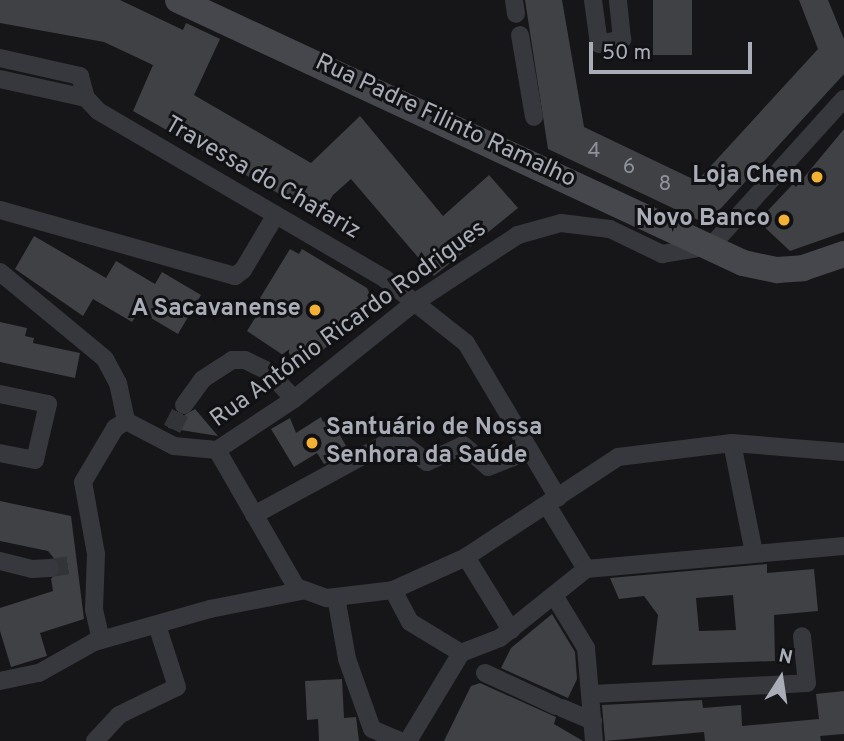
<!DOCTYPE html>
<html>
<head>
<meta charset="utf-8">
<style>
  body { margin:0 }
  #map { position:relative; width:844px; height:741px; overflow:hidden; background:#161618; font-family:Overpass,sans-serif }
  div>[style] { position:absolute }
  .building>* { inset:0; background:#404145; transform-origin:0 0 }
  .street-tunnel>* { height:18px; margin-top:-9px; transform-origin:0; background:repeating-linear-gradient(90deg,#333438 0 18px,transparent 0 27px) }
  .street>* { height:18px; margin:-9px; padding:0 9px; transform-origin:9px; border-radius:9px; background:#37383d }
  .secondary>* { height:26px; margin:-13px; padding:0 13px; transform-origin:13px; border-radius:13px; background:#45474d }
  .dots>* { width:19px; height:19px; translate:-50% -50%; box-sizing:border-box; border:4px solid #111113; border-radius:50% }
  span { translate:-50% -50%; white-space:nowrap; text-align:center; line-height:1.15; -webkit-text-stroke:6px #111113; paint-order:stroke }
  .number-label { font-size:21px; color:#8e929b }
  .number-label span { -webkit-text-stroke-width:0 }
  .street-label { font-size:24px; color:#a8adb8 }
  .poi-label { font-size:24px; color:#a8adb8; font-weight:700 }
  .right { translate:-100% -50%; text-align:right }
  .left { translate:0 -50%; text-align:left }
  .north { position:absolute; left:746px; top:643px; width:70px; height:70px; -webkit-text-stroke:5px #111113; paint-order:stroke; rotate:12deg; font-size:19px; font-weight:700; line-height:28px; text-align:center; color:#a8adb8 }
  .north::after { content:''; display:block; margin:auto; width:24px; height:32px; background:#a8adb8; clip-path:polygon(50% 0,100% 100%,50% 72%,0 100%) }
  .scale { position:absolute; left:589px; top:42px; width:163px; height:32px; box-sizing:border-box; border:4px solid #a8adb8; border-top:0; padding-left:9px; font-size:21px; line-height:24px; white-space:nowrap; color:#a8adb8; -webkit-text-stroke:5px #111113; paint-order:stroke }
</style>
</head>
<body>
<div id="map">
  <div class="building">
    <i style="clip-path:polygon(0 0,120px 0,183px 30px,186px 23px,220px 39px,194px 95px,311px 163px,360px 116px,443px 216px,489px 175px,518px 208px,434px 276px,351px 179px,333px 195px,320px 217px,133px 111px,153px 65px,104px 42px,0 23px)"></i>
    <i style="clip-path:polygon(525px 0,562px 0,584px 127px,697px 181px,818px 49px,799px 0,828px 0,844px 39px,844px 74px,712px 218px,698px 220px,548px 149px)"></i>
    <i style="left:653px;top:0;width:39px;height:55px"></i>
    <i style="clip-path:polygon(844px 129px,844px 232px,790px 251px,758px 221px,793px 184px,796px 187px)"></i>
    <i style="clip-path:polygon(34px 236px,106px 278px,116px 261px,155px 284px,162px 272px,201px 295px,178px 334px,139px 311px,132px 322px,93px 299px,83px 316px,15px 269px)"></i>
    <i style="clip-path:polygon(290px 249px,299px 254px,302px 249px,367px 288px,373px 300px,368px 312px,301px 368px,287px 351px,283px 355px,247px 331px,265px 302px,260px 298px)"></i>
    <i style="clip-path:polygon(0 322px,27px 328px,25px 336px,34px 338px,33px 343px,80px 353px,75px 378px,0 362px)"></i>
    <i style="clip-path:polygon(195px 409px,218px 436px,168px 428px,175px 411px,183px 416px)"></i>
    <i style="clip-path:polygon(321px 417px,323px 422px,330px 418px,349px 451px,324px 464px,317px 453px,294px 467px,271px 429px,290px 418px,296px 433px)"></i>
    <i style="clip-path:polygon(0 501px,71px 516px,84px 619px,40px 633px,47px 656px,11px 667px,0 631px,0 608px,53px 591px,51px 579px,61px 567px,48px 551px,0 541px)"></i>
    <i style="clip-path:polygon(evenodd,767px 564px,767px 573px,814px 569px,818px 611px,774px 615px,775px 661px,652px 665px,658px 615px,644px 596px,619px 599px,610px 578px,767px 564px,733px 595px,736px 630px,699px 631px,696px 598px,733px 595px)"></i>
    <i style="clip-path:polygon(552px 614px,575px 652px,577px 679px,568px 698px,501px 668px,511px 648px)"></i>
    <i style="clip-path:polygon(342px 679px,344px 718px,356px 717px,359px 741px,319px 741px,318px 719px,307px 720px,305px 681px)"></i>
    <i style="clip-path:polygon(480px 683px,556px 717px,554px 724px,583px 741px,444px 741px,471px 686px)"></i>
    <i style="clip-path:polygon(844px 691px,844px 734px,820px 736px,821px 741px,705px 741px,704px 732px,605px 741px,602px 705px,702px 700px,703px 708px,741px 705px,742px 726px,819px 719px,816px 694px)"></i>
  </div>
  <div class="street-tunnel">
    <i style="left:172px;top:429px;width:27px;rotate:-63deg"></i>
    <i style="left:50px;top:568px;width:27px;rotate:-8deg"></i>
  </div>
  <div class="street">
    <i style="left:514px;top:0;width:14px;rotate:82deg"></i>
    <i style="left:593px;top:0;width:44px;rotate:82.2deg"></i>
    <i style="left:599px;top:44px;width:24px;rotate:-12deg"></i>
    <i style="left:622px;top:39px;width:39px;rotate:-96deg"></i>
    <i style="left:520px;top:35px;width:83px;rotate:80.3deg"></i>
    <i style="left:0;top:58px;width:82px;rotate:12.7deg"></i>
    <i style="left:80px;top:76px;width:23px;rotate:75deg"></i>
    <i style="left:86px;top:98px;width:18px;rotate:47deg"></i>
    <i style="left:98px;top:111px;width:333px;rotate:30.3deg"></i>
    <i style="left:385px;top:279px;width:103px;rotate:38.3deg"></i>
    <i style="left:466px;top:343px;width:180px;rotate:59.3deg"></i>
    <i style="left:0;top:79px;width:88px;rotate:12.5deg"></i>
    <i style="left:0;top:210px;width:244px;rotate:15.7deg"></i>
    <i style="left:235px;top:276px;width:10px;rotate:-37deg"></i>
    <i style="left:243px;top:270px;width:63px;rotate:-59.3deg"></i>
    <i style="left:0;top:272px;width:136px;rotate:39.6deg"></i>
    <i style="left:105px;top:359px;width:27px;rotate:62deg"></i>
    <i style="left:118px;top:383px;width:39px;rotate:78deg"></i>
    <i style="left:0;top:394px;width:49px;rotate:11.8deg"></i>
    <i style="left:48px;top:404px;width:57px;rotate:103.1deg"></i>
    <i style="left:35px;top:460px;width:36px;rotate:-169deg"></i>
    <i style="left:184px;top:405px;width:32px;rotate:-54deg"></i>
    <i style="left:203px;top:379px;width:35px;rotate:-33deg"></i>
    <i style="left:232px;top:360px;width:13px"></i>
    <i style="left:245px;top:360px;width:25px;rotate:26deg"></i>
    <i style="left:268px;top:371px;width:38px;rotate:47deg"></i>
    <i style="left:126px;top:421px;width:54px;rotate:27.5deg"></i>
    <i style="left:174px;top:446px;width:43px;rotate:5.3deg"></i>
    <i style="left:217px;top:450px;width:92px;rotate:-33.5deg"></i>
    <i style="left:294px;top:399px;width:154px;rotate:-38.7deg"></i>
    <i style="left:414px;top:303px;width:124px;rotate:-33.2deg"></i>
    <i style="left:518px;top:235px;width:45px;rotate:-15.6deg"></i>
    <i style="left:561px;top:223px;width:49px;rotate:7deg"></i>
    <i style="left:610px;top:229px;width:58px;rotate:25.7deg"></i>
    <i style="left:662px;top:254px;width:50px;rotate:-9.3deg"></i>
    <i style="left:711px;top:246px;width:198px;rotate:-47.9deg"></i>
    <i style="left:732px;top:443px;width:112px;rotate:78.7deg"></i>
    <i style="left:217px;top:450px;width:158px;rotate:60deg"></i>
    <i style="left:296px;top:587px;width:33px;rotate:20deg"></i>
    <i style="left:327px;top:598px;width:66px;rotate:-6.9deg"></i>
    <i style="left:393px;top:590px;width:80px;rotate:-24.3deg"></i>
    <i style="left:466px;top:557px;width:182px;rotate:-33.3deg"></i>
    <i style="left:618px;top:457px;width:115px;rotate:-7deg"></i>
    <i style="left:732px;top:443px;width:112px;rotate:4.6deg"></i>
    <i style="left:547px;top:505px;width:75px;rotate:58.6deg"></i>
    <i style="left:254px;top:515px;width:162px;rotate:-28.5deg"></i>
    <i style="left:396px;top:438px;width:39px;rotate:38deg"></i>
    <i style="left:427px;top:462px;width:40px;rotate:-25deg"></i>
    <i style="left:463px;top:445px;width:33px;rotate:41deg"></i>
    <i style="left:488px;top:467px;width:44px;rotate:-21.3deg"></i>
    <i style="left:466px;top:557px;width:86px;rotate:58.3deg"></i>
    <i style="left:0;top:561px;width:33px;rotate:14deg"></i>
    <i style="left:32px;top:569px;width:18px;rotate:-3deg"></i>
    <i style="left:393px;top:590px;width:36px;rotate:62deg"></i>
    <i style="left:410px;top:622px;width:60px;rotate:31.3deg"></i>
    <i style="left:461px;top:653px;width:42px;rotate:-21deg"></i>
    <i style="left:500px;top:638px;width:110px;rotate:-38.7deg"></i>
    <i style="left:586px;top:569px;width:259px;rotate:-5.1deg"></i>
    <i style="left:336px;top:597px;width:63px;rotate:79.9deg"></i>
    <i style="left:347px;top:659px;width:74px;rotate:70.3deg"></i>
    <i style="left:372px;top:729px;width:30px;rotate:23deg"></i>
    <i style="left:555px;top:597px;width:60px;rotate:58.7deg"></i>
    <i style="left:586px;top:648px;width:93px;rotate:85.1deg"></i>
    <i style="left:101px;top:640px;width:32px;rotate:-103deg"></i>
    <i style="left:94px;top:609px;width:55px;rotate:-87.9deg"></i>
    <i style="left:96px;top:554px;width:73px;rotate:-100.2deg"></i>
    <i style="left:83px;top:482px;width:63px;rotate:-59.3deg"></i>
    <i style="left:115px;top:428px;width:13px;rotate:-32deg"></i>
    <i style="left:485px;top:673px;width:78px;rotate:24.9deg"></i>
    <i style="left:0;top:681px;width:40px;rotate:-12deg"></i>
    <i style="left:39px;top:673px;width:63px;rotate:-29.4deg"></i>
    <i style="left:94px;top:642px;width:121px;rotate:-15.9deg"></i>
    <i style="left:210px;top:609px;width:93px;rotate:-11.2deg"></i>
    <i style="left:592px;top:694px;width:215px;rotate:-2.9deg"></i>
    <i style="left:807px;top:683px;width:47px;rotate:-96.1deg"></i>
    <i style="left:562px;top:708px;width:34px;rotate:23deg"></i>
    <i style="left:95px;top:741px;width:35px;rotate:-47deg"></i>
    <i style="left:119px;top:715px;width:64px;rotate:-25.8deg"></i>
    <i style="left:177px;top:687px;width:65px;rotate:-107.9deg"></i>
    <i style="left:408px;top:741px;width:103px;rotate:-58.9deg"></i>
  </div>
  <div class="secondary">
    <i style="left:178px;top:0;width:623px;rotate:24.96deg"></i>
    <i style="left:743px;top:263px;width:35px;rotate:12deg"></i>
    <i style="left:777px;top:270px;width:26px;rotate:-4deg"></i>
    <i style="left:803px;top:268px;width:43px;rotate:-18.9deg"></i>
  </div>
  <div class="dots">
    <i style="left:817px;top:177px;background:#f2b134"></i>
    <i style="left:784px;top:220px;background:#f2b134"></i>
    <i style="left:315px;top:310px;background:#f2b134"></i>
    <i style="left:312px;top:443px;background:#f2b134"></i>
  </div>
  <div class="number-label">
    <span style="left:594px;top:152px">4</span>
    <span style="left:629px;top:168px">6</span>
    <span style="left:665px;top:185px">8</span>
  </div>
  <div class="street-label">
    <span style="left:445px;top:122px;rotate:25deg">Rua Padre Filinto Ramalho</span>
    <span style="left:262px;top:179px;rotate:30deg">Travessa do Chafariz</span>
    <span style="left:349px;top:325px;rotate:-36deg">Rua António Ricardo Rodrigues</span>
  </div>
  <div class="poi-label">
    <span class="right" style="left:803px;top:177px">Loja Chen</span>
    <span class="right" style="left:770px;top:220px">Novo Banco</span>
    <span class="right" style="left:301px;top:310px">A Sacavanense</span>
    <span class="left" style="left:326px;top:443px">Santuário de Nossa<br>Senhora da Saúde</span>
  </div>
  <div class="north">N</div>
  <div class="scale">50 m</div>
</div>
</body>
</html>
